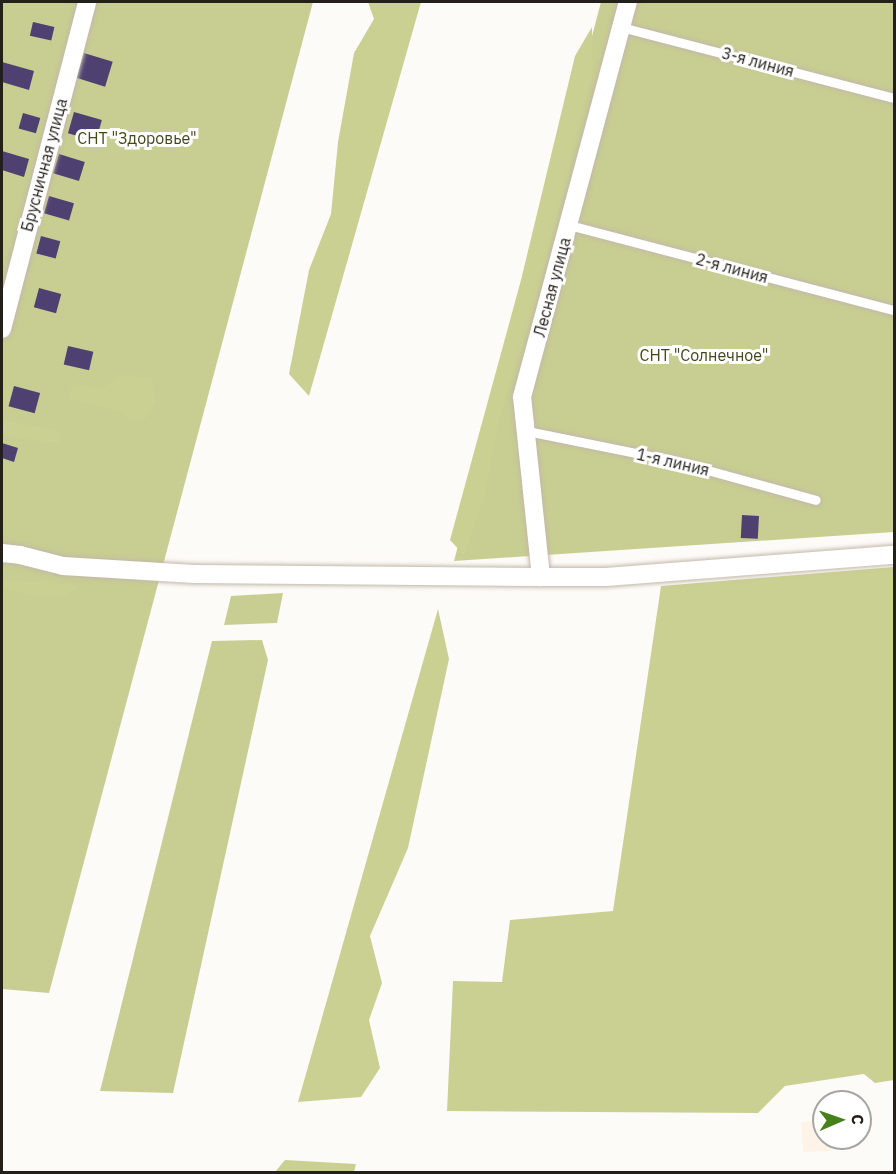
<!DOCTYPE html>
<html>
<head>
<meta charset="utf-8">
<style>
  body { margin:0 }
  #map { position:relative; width:896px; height:1174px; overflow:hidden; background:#fdfbf8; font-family:"IBM Plex Sans",sans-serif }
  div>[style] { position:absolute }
  .built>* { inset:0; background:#fdf3e6 }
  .green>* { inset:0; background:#c8ce91 }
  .forest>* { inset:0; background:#cad092 }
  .building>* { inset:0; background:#4e4071; transform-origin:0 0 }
  .roads { filter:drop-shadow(0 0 2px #c3b8aa) drop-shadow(0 0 2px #c3b8aa) }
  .service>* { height:9px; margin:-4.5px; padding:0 4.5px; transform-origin:4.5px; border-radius:4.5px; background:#fff }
  .minor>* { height:18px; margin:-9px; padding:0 9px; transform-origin:9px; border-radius:9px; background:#fff }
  span { translate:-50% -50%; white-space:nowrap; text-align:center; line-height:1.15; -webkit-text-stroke:6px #fff; paint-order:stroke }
  .street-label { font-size:16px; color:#231f1a }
  .park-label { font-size:16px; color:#45481a }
  .frame { position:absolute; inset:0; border:3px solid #231f1a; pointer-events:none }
  .north { position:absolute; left:812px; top:1090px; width:60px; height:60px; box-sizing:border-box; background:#fff; border:2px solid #a7a5a3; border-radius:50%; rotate:88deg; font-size:16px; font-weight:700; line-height:24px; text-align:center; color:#231f1a }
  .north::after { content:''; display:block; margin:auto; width:21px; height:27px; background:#46811c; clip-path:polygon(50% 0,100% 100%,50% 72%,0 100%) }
</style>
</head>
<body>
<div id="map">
  <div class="built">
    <i style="clip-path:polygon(824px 1120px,824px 1138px,830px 1138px,831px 1151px,803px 1152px,801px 1122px)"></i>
  </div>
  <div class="green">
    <i style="clip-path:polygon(2px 2px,313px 2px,49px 993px,2px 989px)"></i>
    <i style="clip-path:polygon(601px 2px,894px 2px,894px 532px,454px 561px)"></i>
    <i style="clip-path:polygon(283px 593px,277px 623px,224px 625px,231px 596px)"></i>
    <i style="clip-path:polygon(262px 640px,268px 660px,173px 1093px,100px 1091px,212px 641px)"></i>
  </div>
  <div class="forest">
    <i style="clip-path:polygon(368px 2px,421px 2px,309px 396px,289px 374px,309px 270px,331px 214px,338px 142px,354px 53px,374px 19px)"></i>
    <i style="clip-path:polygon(592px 27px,593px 72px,536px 302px,498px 422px,484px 498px,464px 555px,450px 540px,521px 280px,575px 56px)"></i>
    <i style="clip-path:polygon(123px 375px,152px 379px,155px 401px,146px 418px,130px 421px,121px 411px,69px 398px,72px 384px,100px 389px)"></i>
    <i style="clip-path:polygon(2px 419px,60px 432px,60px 444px,2px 435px)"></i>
    <i style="clip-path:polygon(894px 567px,894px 1080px,875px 1083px,864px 1074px,785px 1086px,758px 1113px,447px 1111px,453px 981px,502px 982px,510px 920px,613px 911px,661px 586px)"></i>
    <i style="clip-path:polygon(41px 581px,78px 586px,68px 595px,40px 596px,2px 588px,2px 582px)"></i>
    <i style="clip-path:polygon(438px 609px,449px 659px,408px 848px,370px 936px,382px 983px,369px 1020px,380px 1068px,361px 1097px,298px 1102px)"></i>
    <i style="clip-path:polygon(285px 1160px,356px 1164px,354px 1172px,275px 1172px)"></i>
  </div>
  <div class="building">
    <i style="left:33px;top:22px;width:22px;height:14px;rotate:13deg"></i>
    <i style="left:84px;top:53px;width:30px;height:26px;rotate:17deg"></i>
    <i style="clip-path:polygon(2px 62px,34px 71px,29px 90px,2px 82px)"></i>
    <i style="left:74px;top:112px;width:29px;height:22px;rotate:16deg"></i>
    <i style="left:23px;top:113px;width:18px;height:16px;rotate:16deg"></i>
    <i style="clip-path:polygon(2px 151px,29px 159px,24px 177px,2px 170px)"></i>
    <i style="left:59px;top:154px;width:27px;height:20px;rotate:17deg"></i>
    <i style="left:49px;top:196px;width:26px;height:18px;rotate:16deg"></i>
    <i style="left:41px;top:236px;width:20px;height:18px;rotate:15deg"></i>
    <i style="left:39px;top:288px;width:23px;height:20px;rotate:15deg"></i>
    <i style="left:68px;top:346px;width:26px;height:19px;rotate:13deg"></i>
    <i style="left:14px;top:386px;width:27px;height:21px;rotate:15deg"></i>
    <i style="clip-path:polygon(2px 443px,18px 448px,14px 462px,2px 458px)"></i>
    <i style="left:742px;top:515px;width:17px;height:23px;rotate:3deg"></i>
  </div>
  <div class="roads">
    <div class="service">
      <i style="left:621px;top:27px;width:282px;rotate:14.6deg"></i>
      <i style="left:569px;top:225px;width:336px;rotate:14.7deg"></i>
      <i style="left:527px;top:431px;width:147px;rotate:11.4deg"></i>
      <i style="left:671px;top:460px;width:150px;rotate:15.4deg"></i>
    </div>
    <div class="minor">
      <i style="left:2px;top:329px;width:338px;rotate:-75.4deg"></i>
      <i style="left:2px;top:553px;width:18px;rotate:6deg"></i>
      <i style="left:20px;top:555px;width:44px;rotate:14.3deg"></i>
      <i style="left:63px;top:566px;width:131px;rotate:3.5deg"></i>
      <i style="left:194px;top:574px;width:347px;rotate:0.5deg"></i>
      <i style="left:541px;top:577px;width:65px"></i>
      <i style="left:606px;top:577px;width:289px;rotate:-4.4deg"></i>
      <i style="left:541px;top:577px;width:181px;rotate:-96deg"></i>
      <i style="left:522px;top:397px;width:409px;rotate:-75deg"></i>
    </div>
  </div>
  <div class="street-label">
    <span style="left:758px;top:62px;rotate:15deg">3-я линия</span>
    <span style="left:44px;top:165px;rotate:-75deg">Брусничная улица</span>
    <span style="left:732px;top:268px;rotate:15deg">2-я линия</span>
    <span style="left:552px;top:287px;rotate:-75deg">Лесная улица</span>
    <span style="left:673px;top:462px;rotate:13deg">1-я линия</span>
  </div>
  <div class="park-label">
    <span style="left:137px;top:138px">СНТ "Здоровье"</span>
    <span style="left:704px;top:355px">СНТ "Солнечное"</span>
  </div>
  <div class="frame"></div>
  <div class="north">С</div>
</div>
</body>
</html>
